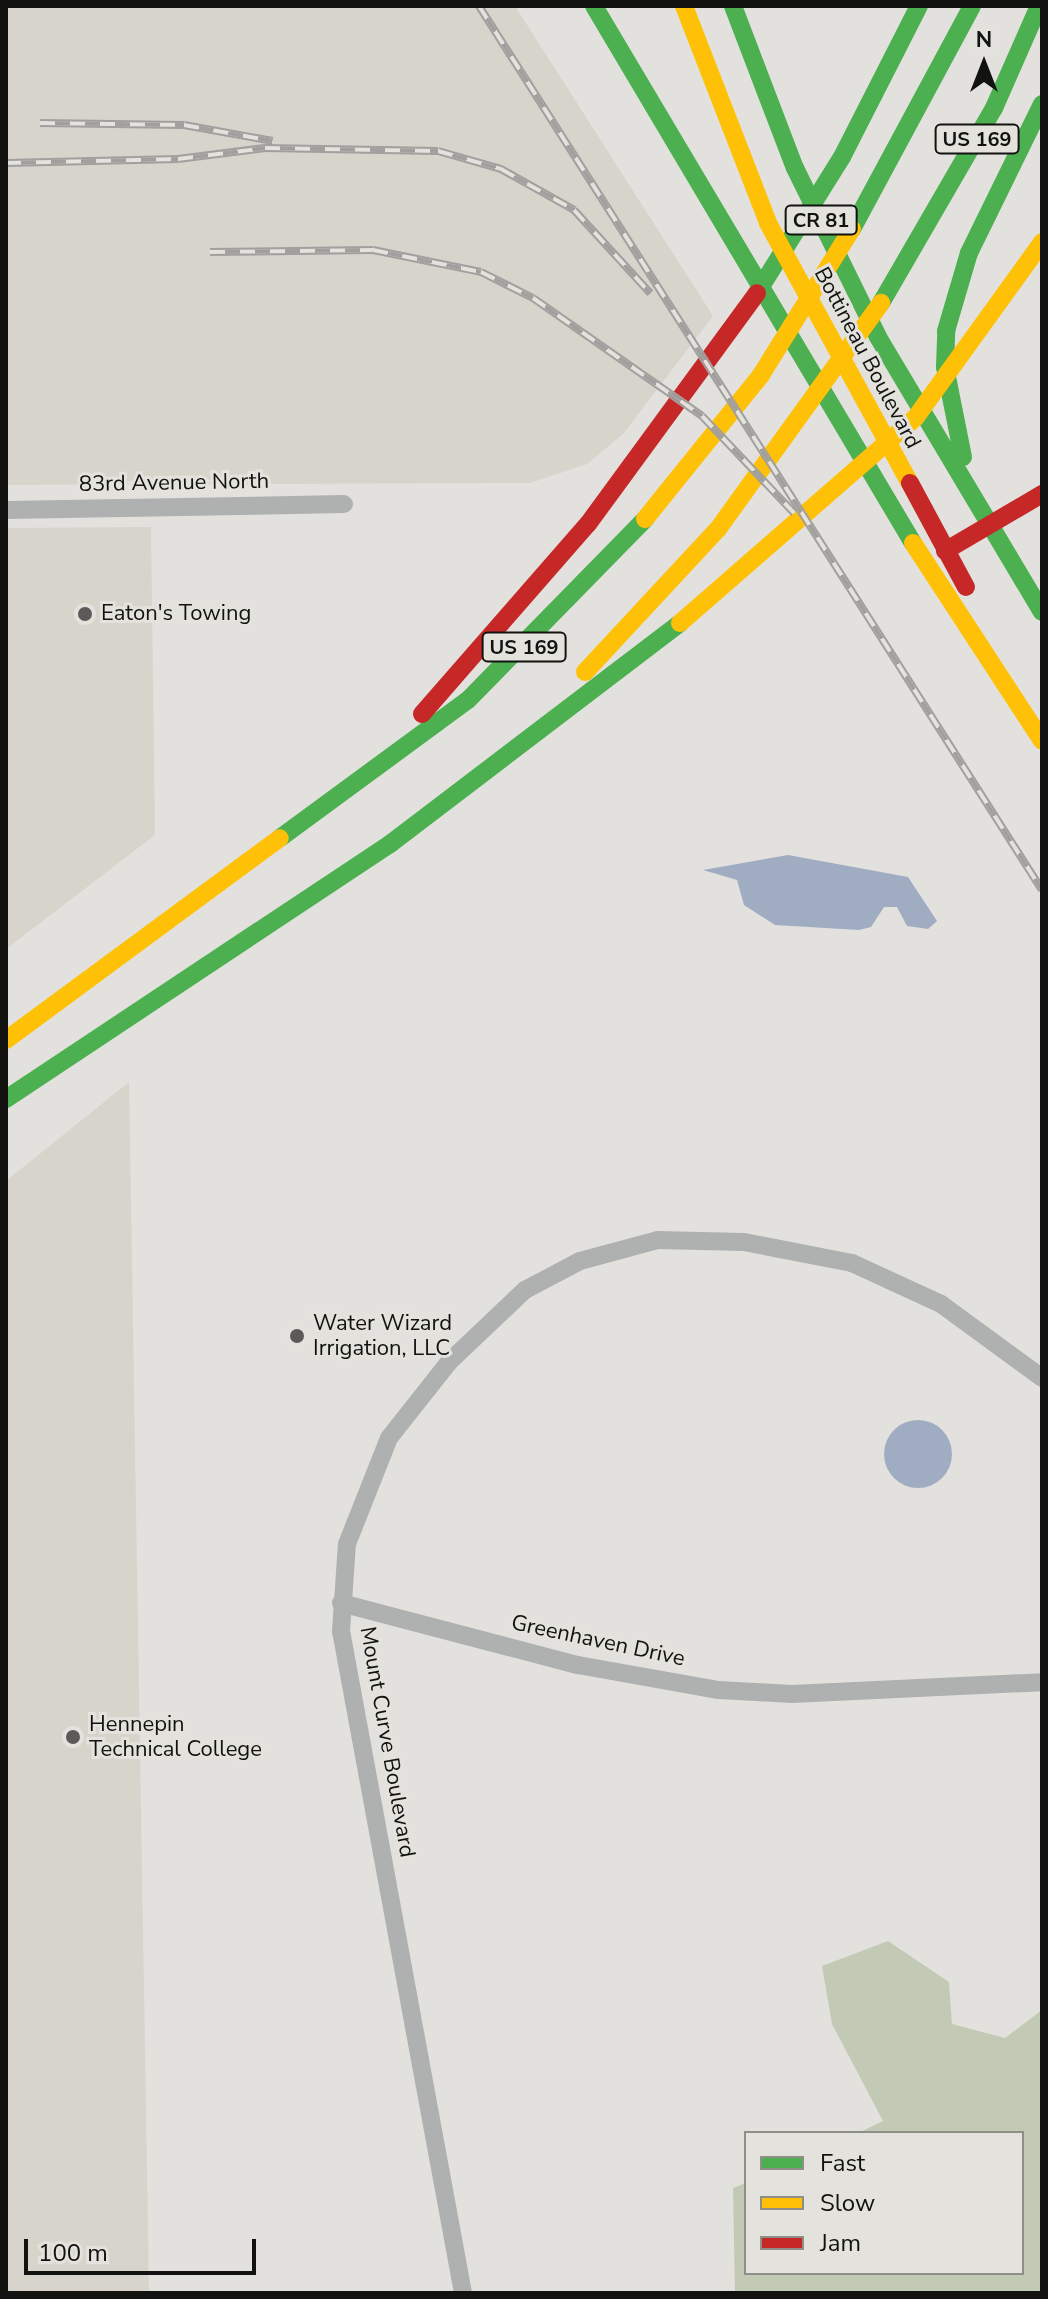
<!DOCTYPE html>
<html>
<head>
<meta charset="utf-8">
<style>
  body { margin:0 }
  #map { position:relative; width:1048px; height:2299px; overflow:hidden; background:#e2e1dd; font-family:"Nunito Sans",sans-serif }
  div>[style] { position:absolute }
  .built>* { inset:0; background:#d6d4cb }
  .green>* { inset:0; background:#c2cab5 }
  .water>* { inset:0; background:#a0acc2 }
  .round { border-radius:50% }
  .street>* { height:18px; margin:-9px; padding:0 9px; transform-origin:9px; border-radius:9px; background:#afb1b0 }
  .fast>* { height:18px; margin:-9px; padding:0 9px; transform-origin:9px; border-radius:9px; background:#4caf50 }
  .slow>* { height:18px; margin:-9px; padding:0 9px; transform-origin:9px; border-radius:9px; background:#ffc107 }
  .jam>* { height:18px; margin:-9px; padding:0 9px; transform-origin:9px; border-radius:9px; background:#c62828 }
  .rail>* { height:8px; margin-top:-4px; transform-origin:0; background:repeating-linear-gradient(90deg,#e3e2dc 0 15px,#a1a09f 0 30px); box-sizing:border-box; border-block:2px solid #a1a09f }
  .dots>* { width:22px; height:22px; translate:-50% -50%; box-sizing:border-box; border:4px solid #e3e2dc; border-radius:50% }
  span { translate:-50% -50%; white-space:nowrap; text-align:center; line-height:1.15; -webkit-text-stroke:6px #e3e2dc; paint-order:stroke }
  .shield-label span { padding:2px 6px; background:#e3e2dc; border:2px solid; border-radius:6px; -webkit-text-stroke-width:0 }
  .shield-label { font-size:20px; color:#121210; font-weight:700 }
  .street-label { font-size:22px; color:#121210 }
  .poi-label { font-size:22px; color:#121210 }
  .left { translate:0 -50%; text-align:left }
  .frame { position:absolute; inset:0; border:8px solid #121210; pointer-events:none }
  .legend { position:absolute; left:744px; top:2131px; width:280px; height:144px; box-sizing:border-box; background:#e3e2dc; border:2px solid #8f8f8a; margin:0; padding:10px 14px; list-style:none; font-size:24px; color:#121210 }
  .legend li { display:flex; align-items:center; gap:16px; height:40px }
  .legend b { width:40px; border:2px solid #8f8f8a }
  .north { position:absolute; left:944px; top:24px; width:80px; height:80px; -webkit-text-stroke:6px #e3e2dc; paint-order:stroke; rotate:0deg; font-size:22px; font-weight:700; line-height:32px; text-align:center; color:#121210 }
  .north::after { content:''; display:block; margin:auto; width:28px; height:36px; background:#121210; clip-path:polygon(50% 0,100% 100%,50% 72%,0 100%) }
  .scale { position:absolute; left:24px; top:2239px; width:232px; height:36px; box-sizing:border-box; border:4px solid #121210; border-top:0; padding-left:10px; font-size:24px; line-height:28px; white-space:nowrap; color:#121210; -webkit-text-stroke:6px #e3e2dc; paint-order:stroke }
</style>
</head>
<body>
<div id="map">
  <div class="built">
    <i style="clip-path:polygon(6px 6px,515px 6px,713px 316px,623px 434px,587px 464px,530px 483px,6px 485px)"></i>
    <i style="clip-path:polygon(151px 527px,155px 835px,6px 949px,6px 528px)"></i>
    <i style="clip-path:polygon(129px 1082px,149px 2293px,6px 2293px,6px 1181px)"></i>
  </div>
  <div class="green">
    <i style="clip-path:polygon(888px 1941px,949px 1982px,952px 2024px,1005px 2038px,1042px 2010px,1042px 2293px,735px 2293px,733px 2188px,746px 2183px,746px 2273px,1022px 2273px,1022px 2133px,858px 2133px,883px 2121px,832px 2024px,822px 1966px)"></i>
  </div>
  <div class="water">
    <i style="clip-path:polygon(788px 855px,908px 877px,937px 921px,928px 929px,907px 926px,897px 907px,884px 907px,871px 927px,859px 930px,775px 925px,744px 905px,737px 880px,703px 870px)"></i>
    <i class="round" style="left:884px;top:1420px;width:68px;height:68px"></i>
  </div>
  <div class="street">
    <i style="left:6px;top:510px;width:338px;rotate:-1deg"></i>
    <i style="left:341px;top:1603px;width:245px;rotate:14.7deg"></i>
    <i style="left:578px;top:1665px;width:143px;rotate:10.1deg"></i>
    <i style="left:719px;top:1690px;width:73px;rotate:3.1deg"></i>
    <i style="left:792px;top:1694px;width:250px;rotate:-2.7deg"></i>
    <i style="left:463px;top:2293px;width:673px;rotate:-100.44deg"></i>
    <i style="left:341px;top:1631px;width:87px;rotate:-86.1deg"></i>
    <i style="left:347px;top:1544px;width:114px;rotate:-68.4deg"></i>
    <i style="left:389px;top:1438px;width:97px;rotate:-51.7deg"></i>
    <i style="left:449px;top:1362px;width:105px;rotate:-43.5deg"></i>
    <i style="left:525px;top:1290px;width:62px;rotate:-27.8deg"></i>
    <i style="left:580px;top:1261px;width:81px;rotate:-15.1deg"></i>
    <i style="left:658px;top:1240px;width:86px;rotate:1.3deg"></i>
    <i style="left:744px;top:1242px;width:110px;rotate:11deg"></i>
    <i style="left:852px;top:1263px;width:98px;rotate:24.7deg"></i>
    <i style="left:941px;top:1304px;width:125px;rotate:36.2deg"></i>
  </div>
  <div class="fast">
    <i style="left:594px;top:6px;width:625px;rotate:59.29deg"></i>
    <i style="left:733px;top:6px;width:173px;rotate:69.1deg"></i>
    <i style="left:795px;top:168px;width:188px;rotate:63.8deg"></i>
    <i style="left:878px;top:337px;width:320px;rotate:59.2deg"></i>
    <i style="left:852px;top:229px;width:253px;rotate:-61.7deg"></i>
    <i style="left:757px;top:293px;width:160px;rotate:-58deg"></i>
    <i style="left:842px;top:157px;width:169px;rotate:-63deg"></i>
    <i style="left:881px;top:303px;width:225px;rotate:-59.9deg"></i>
    <i style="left:994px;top:108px;width:111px;rotate:-66.2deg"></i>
    <i style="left:963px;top:457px;width:92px;rotate:-101.3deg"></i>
    <i style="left:945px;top:367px;width:36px;rotate:-88deg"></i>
    <i style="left:946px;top:331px;width:81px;rotate:-73.6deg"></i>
    <i style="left:969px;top:253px;width:166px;rotate:-63.9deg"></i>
    <i style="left:280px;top:838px;width:233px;rotate:-36.3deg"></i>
    <i style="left:468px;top:700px;width:253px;rotate:-45.6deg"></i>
    <i style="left:6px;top:1099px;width:461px;rotate:-33.6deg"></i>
    <i style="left:390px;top:844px;width:365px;rotate:-37.3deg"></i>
  </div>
  <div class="slow">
    <i style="left:684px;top:6px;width:233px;rotate:68.8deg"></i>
    <i style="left:768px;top:223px;width:296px;rotate:61.4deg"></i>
    <i style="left:645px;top:519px;width:185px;rotate:-51.1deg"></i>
    <i style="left:761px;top:375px;width:172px;rotate:-58.1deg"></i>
    <i style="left:913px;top:543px;width:236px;rotate:56.9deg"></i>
    <i style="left:680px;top:623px;width:313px;rotate:-41.1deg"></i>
    <i style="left:916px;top:417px;width:216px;rotate:-54.2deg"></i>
    <i style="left:585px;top:672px;width:195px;rotate:-47.1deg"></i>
    <i style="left:718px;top:529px;width:279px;rotate:-54.2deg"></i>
    <i style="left:6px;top:1040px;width:340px;rotate:-36.4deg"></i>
  </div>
  <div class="jam">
    <i style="left:910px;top:483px;width:118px;rotate:61.7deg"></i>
    <i style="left:945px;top:551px;width:113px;rotate:-30.4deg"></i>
    <i style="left:422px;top:714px;width:252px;rotate:-48.9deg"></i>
    <i style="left:588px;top:524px;width:286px;rotate:-53.8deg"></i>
  </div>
  <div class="rail">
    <i style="left:479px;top:6px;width:1048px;rotate:57.51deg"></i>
    <i style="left:40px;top:123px;width:144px;rotate:0.8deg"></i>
    <i style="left:184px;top:125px;width:90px;rotate:10.2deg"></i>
    <i style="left:6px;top:163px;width:172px;rotate:-1.3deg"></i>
    <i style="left:178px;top:159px;width:88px;rotate:-7.2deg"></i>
    <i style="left:265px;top:148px;width:173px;rotate:1deg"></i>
    <i style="left:438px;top:151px;width:66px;rotate:15.9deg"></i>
    <i style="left:501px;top:169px;width:84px;rotate:29.3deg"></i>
    <i style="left:574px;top:210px;width:113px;rotate:47.5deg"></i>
    <i style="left:210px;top:252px;width:163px;rotate:-0.7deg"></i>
    <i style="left:373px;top:250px;width:110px;rotate:11.5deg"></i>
    <i style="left:481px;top:272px;width:58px;rotate:26.6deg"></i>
    <i style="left:533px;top:298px;width:206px;rotate:34.9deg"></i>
    <i style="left:702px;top:416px;width:134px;rotate:46.5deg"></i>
  </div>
  <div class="dots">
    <i style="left:85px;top:614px;background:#5b5a58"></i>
    <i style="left:297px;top:1336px;background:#5b5a58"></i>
    <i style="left:73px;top:1737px;background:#5b5a58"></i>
  </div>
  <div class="shield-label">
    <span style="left:977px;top:139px">US 169</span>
    <span style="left:821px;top:220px">CR 81</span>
    <span style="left:524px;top:647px">US 169</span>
  </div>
  <div class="street-label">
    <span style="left:867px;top:358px;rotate:62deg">Bottineau Boulevard</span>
    <span style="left:174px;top:483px;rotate:-1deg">83rd Avenue North</span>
    <span style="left:598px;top:1641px;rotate:12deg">Greenhaven Drive</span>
    <span style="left:387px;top:1742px;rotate:80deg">Mount Curve Boulevard</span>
  </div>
  <div class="poi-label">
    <span class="left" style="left:101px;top:614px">Eaton's Towing</span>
    <span class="left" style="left:313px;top:1336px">Water Wizard<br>Irrigation, LLC</span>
    <span class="left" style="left:89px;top:1737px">Hennepin<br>Technical College</span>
  </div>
  <div class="frame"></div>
  <ul class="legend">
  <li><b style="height:10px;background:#4caf50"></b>Fast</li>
  <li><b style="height:10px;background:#ffc107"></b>Slow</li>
  <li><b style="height:10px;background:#c62828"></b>Jam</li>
  </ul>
  <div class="north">N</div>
  <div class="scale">100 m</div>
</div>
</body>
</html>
